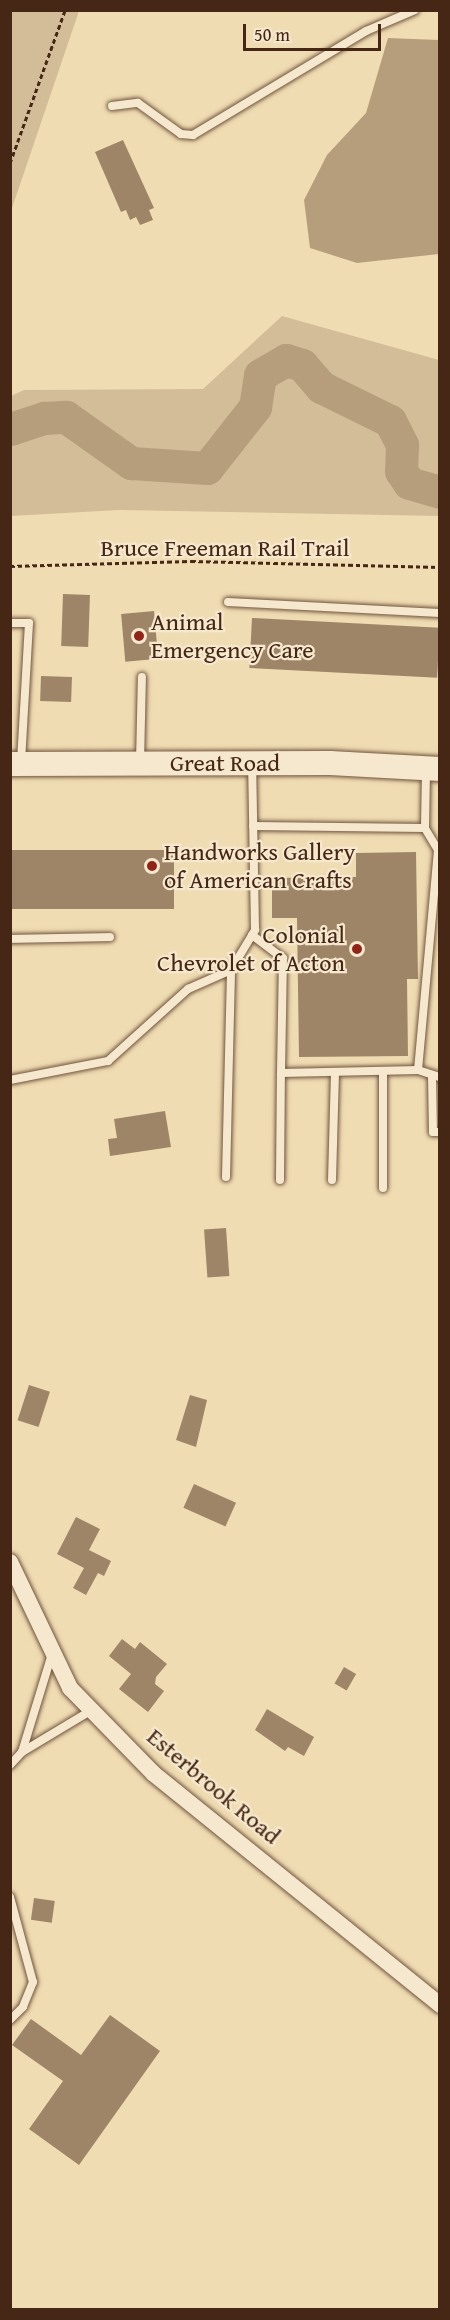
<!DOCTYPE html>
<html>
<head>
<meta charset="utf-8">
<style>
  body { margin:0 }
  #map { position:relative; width:450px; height:2320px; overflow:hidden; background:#f0dcb3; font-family:"Gentium Book Plus",serif }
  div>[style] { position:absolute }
  .green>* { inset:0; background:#d3bd98 }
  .water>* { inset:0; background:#b69e7d }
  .river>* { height:33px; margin:-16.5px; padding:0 16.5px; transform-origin:16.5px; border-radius:16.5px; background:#b69e7d }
  .building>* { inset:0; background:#9e8567; transform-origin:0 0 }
  .path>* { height:3px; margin-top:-1.5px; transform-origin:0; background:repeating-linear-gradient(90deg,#462614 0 4.5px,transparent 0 7.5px) }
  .roads { filter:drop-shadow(0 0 2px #70543c) drop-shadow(0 0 2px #70543c) }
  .service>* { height:8px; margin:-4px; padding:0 4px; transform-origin:4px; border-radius:4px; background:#f5e8ce }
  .minor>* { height:16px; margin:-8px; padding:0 8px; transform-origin:8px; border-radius:8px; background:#f5e8ce }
  .secondary>* { height:24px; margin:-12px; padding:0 12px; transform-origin:12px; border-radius:12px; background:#f5e8ce }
  .dots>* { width:16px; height:16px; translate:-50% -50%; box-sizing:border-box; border:3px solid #f5e8ce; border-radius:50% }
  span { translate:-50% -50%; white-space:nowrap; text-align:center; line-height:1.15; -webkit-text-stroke:4.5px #f5e8ce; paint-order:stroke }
  .street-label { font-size:24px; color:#462614 }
  .poi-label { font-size:24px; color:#462614 }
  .left { translate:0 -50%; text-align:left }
  .right { translate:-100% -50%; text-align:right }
  .frame { position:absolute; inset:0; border:12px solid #462614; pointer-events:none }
  .scale { position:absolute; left:243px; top:24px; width:138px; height:27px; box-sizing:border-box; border:3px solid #462614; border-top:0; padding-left:8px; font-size:18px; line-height:21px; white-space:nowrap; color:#462614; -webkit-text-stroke:4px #f5e8ce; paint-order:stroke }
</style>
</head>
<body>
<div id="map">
  <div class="green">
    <i style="clip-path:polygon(11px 10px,79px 11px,11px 211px,10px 11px)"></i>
    <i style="clip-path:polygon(282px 316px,439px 360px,439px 516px,119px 510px,11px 516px,11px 396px,24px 390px,203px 389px)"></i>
  </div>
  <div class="water">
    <i style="clip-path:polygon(388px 38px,439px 40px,439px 254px,357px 263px,310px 248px,304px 200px,327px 155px,366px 113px)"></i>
  </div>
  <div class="river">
    <i style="left:10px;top:429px;width:36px;rotate:-18deg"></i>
    <i style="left:44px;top:418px;width:22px;rotate:-3deg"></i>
    <i style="left:66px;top:417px;width:80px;rotate:35.3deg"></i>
    <i style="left:131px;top:463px;width:76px;rotate:3.8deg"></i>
    <i style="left:207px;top:468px;width:78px;rotate:-51.8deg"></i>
    <i style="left:255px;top:407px;width:32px;rotate:-81deg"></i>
    <i style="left:260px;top:375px;width:30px;rotate:-30deg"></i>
    <i style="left:286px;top:360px;width:17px;rotate:17deg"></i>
    <i style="left:302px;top:365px;width:29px;rotate:49deg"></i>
    <i style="left:321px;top:387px;width:77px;rotate:26.2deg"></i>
    <i style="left:390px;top:421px;width:27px;rotate:63deg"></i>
    <i style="left:402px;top:445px;width:26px;rotate:92deg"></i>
    <i style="left:401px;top:471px;width:14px;rotate:56deg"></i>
    <i style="left:409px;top:483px;width:32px;rotate:16deg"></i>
  </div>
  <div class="building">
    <i style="clip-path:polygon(123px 140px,154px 208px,149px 210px,153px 220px,140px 225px,136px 217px,130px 220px,126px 210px,121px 212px,95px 152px)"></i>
    <i style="left:63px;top:594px;width:27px;height:52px;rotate:2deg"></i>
    <i style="left:154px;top:611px;width:48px;height:33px;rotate:85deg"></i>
    <i style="left:252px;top:618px;width:188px;height:50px;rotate:3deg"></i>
    <i style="left:41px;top:676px;width:31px;height:25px;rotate:2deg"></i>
    <i style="left:174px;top:850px;width:59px;height:164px;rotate:90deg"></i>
    <i style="clip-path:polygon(416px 852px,418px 979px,407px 979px,408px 1056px,299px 1057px,297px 918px,272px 918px,272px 878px,356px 877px,356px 853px)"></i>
    <i style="clip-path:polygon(165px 1111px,171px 1147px,110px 1156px,108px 1139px,117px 1138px,114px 1119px)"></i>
    <i style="left:226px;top:1228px;width:48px;height:22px;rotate:86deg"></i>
    <i style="left:29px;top:1385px;width:22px;height:37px;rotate:18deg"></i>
    <i style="clip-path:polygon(190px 1395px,207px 1400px,196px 1447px,176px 1440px)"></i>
    <i style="left:194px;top:1484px;width:46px;height:26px;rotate:24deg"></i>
    <i style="clip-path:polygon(76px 1517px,100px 1529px,89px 1550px,111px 1561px,104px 1576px,98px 1573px,86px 1595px,73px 1588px,84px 1568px,57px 1554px)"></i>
    <i style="clip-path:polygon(122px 1639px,135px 1649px,140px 1642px,167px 1664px,156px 1677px,155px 1684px,164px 1691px,148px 1712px,119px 1689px,131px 1674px,109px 1656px)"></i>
    <i style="left:344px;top:1667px;width:14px;height:19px;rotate:30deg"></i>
    <i style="clip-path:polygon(267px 1709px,314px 1737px,304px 1756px,288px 1747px,285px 1751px,255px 1730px)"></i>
    <i style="left:34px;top:1898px;width:21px;height:22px;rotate:8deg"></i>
    <i style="clip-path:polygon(110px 2015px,160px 2051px,79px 2165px,29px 2129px,63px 2081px,12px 2045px,31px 2019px,81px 2055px)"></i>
  </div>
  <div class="path">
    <i style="left:10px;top:163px;width:163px;rotate:-70.2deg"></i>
    <i style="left:10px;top:566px;width:181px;rotate:-1.6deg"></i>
    <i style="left:191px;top:561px;width:249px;rotate:1.4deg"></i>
  </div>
  <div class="roads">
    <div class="service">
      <i style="left:112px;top:106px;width:26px;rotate:-7deg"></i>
      <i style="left:138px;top:103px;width:53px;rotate:35.8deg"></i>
      <i style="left:181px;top:134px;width:12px;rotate:5deg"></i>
      <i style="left:193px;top:135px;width:202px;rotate:-31deg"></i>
      <i style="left:366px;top:31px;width:53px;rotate:-23.2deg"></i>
      <i style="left:228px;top:602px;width:212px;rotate:3deg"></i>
      <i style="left:10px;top:623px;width:19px"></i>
      <i style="left:29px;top:623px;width:140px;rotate:93.3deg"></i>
      <i style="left:140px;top:762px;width:85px;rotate:-88.7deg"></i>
      <i style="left:253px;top:826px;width:172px;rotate:0.7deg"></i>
      <i style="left:425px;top:828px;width:59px;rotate:-89deg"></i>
      <i style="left:252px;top:935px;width:39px;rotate:37deg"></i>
      <i style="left:283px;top:958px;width:115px;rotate:91deg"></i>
      <i style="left:281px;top:1073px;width:137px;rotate:-1.3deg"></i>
      <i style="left:418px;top:1070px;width:221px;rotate:-84.8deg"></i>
      <i style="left:438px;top:850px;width:26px;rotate:-121deg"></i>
      <i style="left:10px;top:939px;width:100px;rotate:-1.1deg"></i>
      <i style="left:418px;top:1070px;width:23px;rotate:18deg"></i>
      <i style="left:432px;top:1075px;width:57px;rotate:89deg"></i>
      <i style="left:433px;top:1132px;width:7px"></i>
      <i style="left:10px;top:1080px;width:100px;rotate:-11deg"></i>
      <i style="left:108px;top:1061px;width:108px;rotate:-42deg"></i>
      <i style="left:188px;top:989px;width:47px;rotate:-23.8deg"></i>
      <i style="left:231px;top:970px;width:47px;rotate:-59deg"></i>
      <i style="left:255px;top:930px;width:164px;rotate:-91deg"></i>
      <i style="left:226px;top:1177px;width:207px;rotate:-88.6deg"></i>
      <i style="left:280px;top:1180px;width:107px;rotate:-89.5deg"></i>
      <i style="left:332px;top:1180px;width:108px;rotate:-88.4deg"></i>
      <i style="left:383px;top:1188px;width:117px;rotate:-90deg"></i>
      <i style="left:22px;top:1752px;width:102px;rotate:-73deg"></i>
      <i style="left:10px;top:1765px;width:18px;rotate:-47deg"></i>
      <i style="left:22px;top:1752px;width:82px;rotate:-31deg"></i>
      <i style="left:10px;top:1897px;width:88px;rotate:74.9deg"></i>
      <i style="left:33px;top:1982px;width:27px;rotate:112deg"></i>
      <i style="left:23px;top:2007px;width:18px;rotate:135deg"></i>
    </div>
    <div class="minor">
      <i style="left:10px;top:1562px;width:140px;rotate:64.5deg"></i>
      <i style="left:70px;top:1688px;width:120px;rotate:45.7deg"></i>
      <i style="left:154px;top:1774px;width:368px;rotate:38.9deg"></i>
    </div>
    <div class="secondary">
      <i style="left:10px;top:764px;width:320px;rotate:-0.2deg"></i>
      <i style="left:330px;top:763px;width:110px;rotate:3.1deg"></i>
    </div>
  </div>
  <div class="dots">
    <i style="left:139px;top:636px;background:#8f2418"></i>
    <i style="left:152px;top:866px;background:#8f2418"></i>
    <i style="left:357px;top:949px;background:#8f2418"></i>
  </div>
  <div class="street-label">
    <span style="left:225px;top:548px">Bruce Freeman Rail Trail</span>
    <span style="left:225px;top:763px">Great Road</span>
    <span style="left:214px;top:1786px;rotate:40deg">Esterbrook Road</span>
  </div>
  <div class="poi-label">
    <span class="left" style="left:151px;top:636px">Animal<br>Emergency Care</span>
    <span class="left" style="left:164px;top:866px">Handworks Gallery<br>of American Crafts</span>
    <span class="right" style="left:345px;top:949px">Colonial<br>Chevrolet of Acton</span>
  </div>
  <div class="frame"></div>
  <div class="scale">50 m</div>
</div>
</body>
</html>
